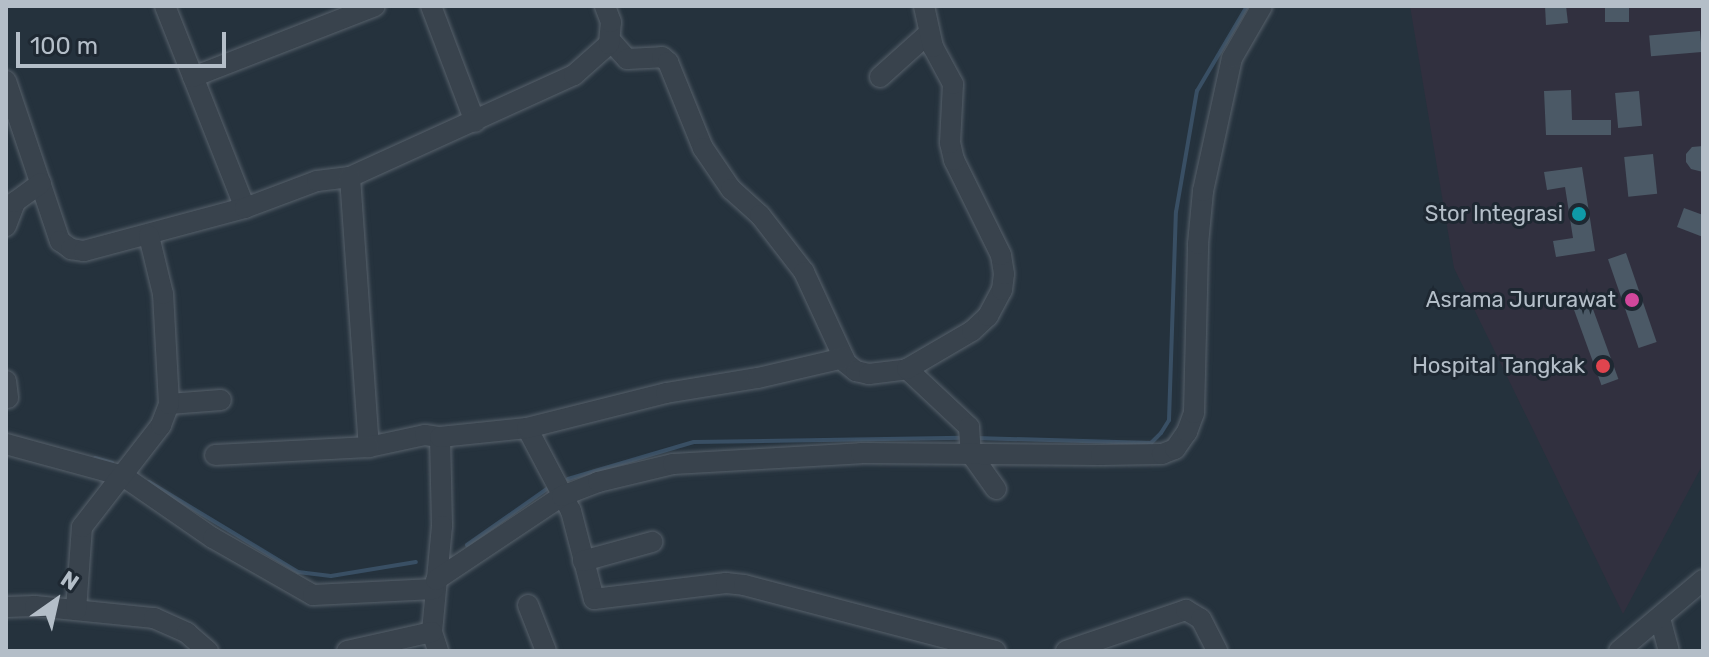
<!DOCTYPE html>
<html>
<head>
<meta charset="utf-8">
<style>
  body { margin:0 }
  #map { position:relative; width:1709px; height:657px; overflow:hidden; background:#25323d; font-family:Rubik,sans-serif }
  div>[style] { position:absolute }
  .medical>* { inset:0; background:#31303f }
  .stream>* { height:4px; margin:-2px; padding:0 2px; transform-origin:2px; border-radius:2px; background:#394f64 }
  .building>* { inset:0; background:#4b5966; transform-origin:0 0 }
  .roads { filter:drop-shadow(0 0 2px #57616b) drop-shadow(0 0 2px #57616b) }
  .minor>* { height:20px; margin:-10px; padding:0 10px; transform-origin:10px; border-radius:10px; background:#39434d }
  .dots>* { width:22px; height:22px; translate:-50% -50%; box-sizing:border-box; border:4px solid #1e2832; border-radius:50% }
  span { translate:-50% -50%; white-space:nowrap; text-align:center; line-height:1.15; -webkit-text-stroke:6px #1e2832; paint-order:stroke }
  .poi-label { font-size:22px; color:#b4bec8 }
  .right { translate:-100% -50%; text-align:right }
  .frame { position:absolute; inset:0; border:8px solid #b4bec8; pointer-events:none }
  .north { position:absolute; left:16px; top:561px; width:80px; height:80px; -webkit-text-stroke:6px #1e2832; paint-order:stroke; rotate:34deg; font-size:22px; font-weight:700; line-height:32px; text-align:center; color:#b4bec8 }
  .north::after { content:''; display:block; margin:auto; width:28px; height:36px; background:#b4bec8; clip-path:polygon(50% 0,100% 100%,50% 72%,0 100%) }
  .scale { position:absolute; left:16px; top:32px; width:210px; height:36px; box-sizing:border-box; border:4px solid #b4bec8; border-top:0; padding-left:10px; font-size:24px; line-height:28px; white-space:nowrap; color:#b4bec8; -webkit-text-stroke:6px #1e2832; paint-order:stroke }
</style>
</head>
<body>
<div id="map">
  <div class="medical">
    <i style="clip-path:polygon(1410px 6px,1703px 6px,1703px 464px,1623px 614px,1454px 268px)"></i>
  </div>
  <div class="stream">
    <i style="left:976px;top:438px;width:175px;rotate:1.6deg"></i>
    <i style="left:1151px;top:443px;width:14px;rotate:-45deg"></i>
    <i style="left:1161px;top:433px;width:15px;rotate:-58deg"></i>
    <i style="left:1169px;top:420px;width:208px;rotate:-88.1deg"></i>
    <i style="left:1176px;top:212px;width:123px;rotate:-80.2deg"></i>
    <i style="left:1197px;top:91px;width:99px;rotate:-59.5deg"></i>
    <i style="left:95px;top:458px;width:18px;rotate:16deg"></i>
    <i style="left:568px;top:479px;width:131px;rotate:-16.4deg"></i>
    <i style="left:694px;top:442px;width:269px;rotate:-0.9deg"></i>
    <i style="left:149px;top:482px;width:174px;rotate:31.1deg"></i>
    <i style="left:298px;top:572px;width:33px;rotate:7deg"></i>
    <i style="left:331px;top:576px;width:86px;rotate:-9.4deg"></i>
    <i style="left:467px;top:545px;width:99px;rotate:-35.1deg"></i>
  </div>
  <div class="building">
    <i style="clip-path:polygon(1545px 6px,1566px 6px,1568px 23px,1546px 25px)"></i>
    <i style="left:1605px;top:6px;width:24px;height:16px"></i>
    <i style="left:1700px;top:31px;width:21px;height:51px;rotate:85deg"></i>
    <i style="clip-path:polygon(1571px 90px,1572px 120px,1611px 120px,1611px 135px,1546px 135px,1544px 91px)"></i>
    <i style="left:1639px;top:91px;width:35px;height:24px;rotate:85deg"></i>
    <i style="clip-path:polygon(1703px 146px,1703px 172px,1691px 169px,1686px 162px,1686px 154px,1692px 147px)"></i>
    <i style="left:1653px;top:154px;width:40px;height:29px;rotate:84deg"></i>
    <i style="clip-path:polygon(1582px 167px,1595px 251px,1556px 257px,1553px 241px,1573px 238px,1565px 187px,1547px 190px,1544px 172px)"></i>
    <i style="clip-path:polygon(1684px 208px,1703px 215px,1703px 237px,1677px 227px)"></i>
    <i style="left:1626px;top:253px;width:94px;height:19px;rotate:71deg"></i>
    <i style="left:1590px;top:301px;width:83px;height:18px;rotate:70deg"></i>
  </div>
  <div class="roads">
    <div class="minor">
      <i style="left:165px;top:6px;width:217px;rotate:68.4deg"></i>
      <i style="left:431px;top:6px;width:124px;rotate:69.2deg"></i>
      <i style="left:610px;top:40px;width:25px;rotate:48deg"></i>
      <i style="left:627px;top:59px;width:35px;rotate:-3deg"></i>
      <i style="left:662px;top:57px;width:8px;rotate:40deg"></i>
      <i style="left:668px;top:62px;width:93px;rotate:67.9deg"></i>
      <i style="left:703px;top:148px;width:50px;rotate:55.7deg"></i>
      <i style="left:731px;top:189px;width:39px;rotate:42deg"></i>
      <i style="left:760px;top:215px;width:72px;rotate:52.3deg"></i>
      <i style="left:804px;top:272px;width:100px;rotate:65.2deg"></i>
      <i style="left:846px;top:363px;width:13px;rotate:39deg"></i>
      <i style="left:856px;top:371px;width:13px;rotate:13deg"></i>
      <i style="left:869px;top:374px;width:38px;rotate:-7deg"></i>
      <i style="left:907px;top:369px;width:85px;rotate:43.1deg"></i>
      <i style="left:969px;top:427px;width:27px;rotate:86deg"></i>
      <i style="left:971px;top:454px;width:43px;rotate:54.5deg"></i>
      <i style="left:193px;top:77px;width:195px;rotate:-21.3deg"></i>
      <i style="left:880px;top:77px;width:66px;rotate:-41.9deg"></i>
      <i style="left:6px;top:81px;width:169px;rotate:71.4deg"></i>
      <i style="left:60px;top:241px;width:14px;rotate:36deg"></i>
      <i style="left:71px;top:249px;width:13px;rotate:9deg"></i>
      <i style="left:84px;top:251px;width:167px;rotate:-15deg"></i>
      <i style="left:245px;top:208px;width:77px;rotate:-20.6deg"></i>
      <i style="left:317px;top:181px;width:33px;rotate:-7deg"></i>
      <i style="left:350px;top:177px;width:246px;rotate:-24.5deg"></i>
      <i style="left:574px;top:75px;width:47px;rotate:-41.5deg"></i>
      <i style="left:609px;top:44px;width:22px;rotate:-85deg"></i>
      <i style="left:611px;top:22px;width:17px;rotate:-111deg"></i>
      <i style="left:350px;top:177px;width:271px;rotate:86deg"></i>
      <i style="left:369px;top:447px;width:57px;rotate:-12.1deg"></i>
      <i style="left:425px;top:435px;width:15px;rotate:8deg"></i>
      <i style="left:440px;top:437px;width:89px;rotate:88.7deg"></i>
      <i style="left:442px;top:526px;width:106px;rotate:95.4deg"></i>
      <i style="left:432px;top:632px;width:20px;rotate:72deg"></i>
      <i style="left:6px;top:226px;width:26px;rotate:-69deg"></i>
      <i style="left:15px;top:202px;width:32px;rotate:-36deg"></i>
      <i style="left:907px;top:369px;width:75px;rotate:-30.3deg"></i>
      <i style="left:972px;top:331px;width:22px;rotate:-43deg"></i>
      <i style="left:988px;top:316px;width:30px;rotate:-62deg"></i>
      <i style="left:1002px;top:290px;width:16px;rotate:-83deg"></i>
      <i style="left:1004px;top:274px;width:19px;rotate:-99deg"></i>
      <i style="left:1001px;top:255px;width:106px;rotate:-116.3deg"></i>
      <i style="left:954px;top:160px;width:17px;rotate:-103deg"></i>
      <i style="left:950px;top:143px;width:59px;rotate:-87.1deg"></i>
      <i style="left:953px;top:84px;width:42px;rotate:-118.4deg"></i>
      <i style="left:933px;top:47px;width:42px;rotate:-102.4deg"></i>
      <i style="left:6px;top:381px;width:17px;rotate:83deg"></i>
      <i style="left:169px;top:404px;width:52px;rotate:-4.4deg"></i>
      <i style="left:527px;top:428px;width:94px;rotate:62.1deg"></i>
      <i style="left:571px;top:511px;width:91px;rotate:75.4deg"></i>
      <i style="left:594px;top:599px;width:133px;rotate:-6.9deg"></i>
      <i style="left:726px;top:583px;width:18px;rotate:6deg"></i>
      <i style="left:744px;top:585px;width:260px;rotate:14.7deg"></i>
      <i style="left:440px;top:437px;width:87px;rotate:-5.9deg"></i>
      <i style="left:527px;top:428px;width:143px;rotate:-14.1deg"></i>
      <i style="left:666px;top:393px;width:93px;rotate:-9.3deg"></i>
      <i style="left:758px;top:378px;width:88px;rotate:-13.1deg"></i>
      <i style="left:6px;top:444px;width:121px;rotate:15.3deg"></i>
      <i style="left:123px;top:476px;width:109px;rotate:34.6deg"></i>
      <i style="left:213px;top:538px;width:115px;rotate:29.7deg"></i>
      <i style="left:313px;top:595px;width:121px;rotate:-2.8deg"></i>
      <i style="left:215px;top:455px;width:154px;rotate:-3deg"></i>
      <i style="left:583px;top:561px;width:72px;rotate:-15.4deg"></i>
      <i style="left:436px;top:580px;width:151px;rotate:-33.7deg"></i>
      <i style="left:562px;top:496px;width:39px;rotate:-21deg"></i>
      <i style="left:598px;top:482px;width:77px;rotate:-13.5deg"></i>
      <i style="left:673px;top:464px;width:188px;rotate:-3.3deg"></i>
      <i style="left:861px;top:453px;width:240px;rotate:0.5deg"></i>
      <i style="left:1101px;top:455px;width:61px;rotate:-0.9deg"></i>
      <i style="left:1162px;top:454px;width:14px;rotate:-21deg"></i>
      <i style="left:1175px;top:449px;width:21px;rotate:-55deg"></i>
      <i style="left:1187px;top:432px;width:20px;rotate:-70deg"></i>
      <i style="left:1194px;top:413px;width:169px;rotate:-88.6deg"></i>
      <i style="left:1198px;top:244px;width:53px;rotate:-84.6deg"></i>
      <i style="left:1203px;top:191px;width:136px;rotate:-77.7deg"></i>
      <i style="left:1232px;top:58px;width:60px;rotate:-60deg"></i>
      <i style="left:528px;top:605px;width:49px;rotate:68.6deg"></i>
      <i style="left:6px;top:607px;width:29px;rotate:-2deg"></i>
      <i style="left:35px;top:606px;width:120px;rotate:5.8deg"></i>
      <i style="left:154px;top:618px;width:36px;rotate:24deg"></i>
      <i style="left:187px;top:633px;width:28px;rotate:41deg"></i>
      <i style="left:76px;top:610px;width:83px;rotate:-85.9deg"></i>
      <i style="left:82px;top:527px;width:129px;rotate:-52.2deg"></i>
      <i style="left:161px;top:425px;width:22px;rotate:-69deg"></i>
      <i style="left:169px;top:404px;width:110px;rotate:-93.1deg"></i>
      <i style="left:163px;top:294px;width:60px;rotate:-103.6deg"></i>
      <i style="left:1660px;top:618px;width:34px;rotate:75deg"></i>
      <i style="left:347px;top:651px;width:87px;rotate:-12.6deg"></i>
      <i style="left:1066px;top:651px;width:127px;rotate:-18.9deg"></i>
      <i style="left:1186px;top:610px;width:17px;rotate:31deg"></i>
      <i style="left:1201px;top:619px;width:36px;rotate:63deg"></i>
      <i style="left:1619px;top:651px;width:110px;rotate:-40.2deg"></i>
    </div>
  </div>
  <div class="dots">
    <i style="left:1579px;top:214px;background:#0f9aa8"></i>
    <i style="left:1632px;top:300px;background:#d1479c"></i>
    <i style="left:1603px;top:366px;background:#e0444e"></i>
  </div>
  <div class="poi-label">
    <span class="right" style="left:1563px;top:214px">Stor Integrasi</span>
    <span class="right" style="left:1616px;top:300px">Asrama Jururawat</span>
    <span class="right" style="left:1585px;top:366px">Hospital Tangkak</span>
  </div>
  <div class="frame"></div>
  <div class="north">N</div>
  <div class="scale">100 m</div>
</div>
</body>
</html>
